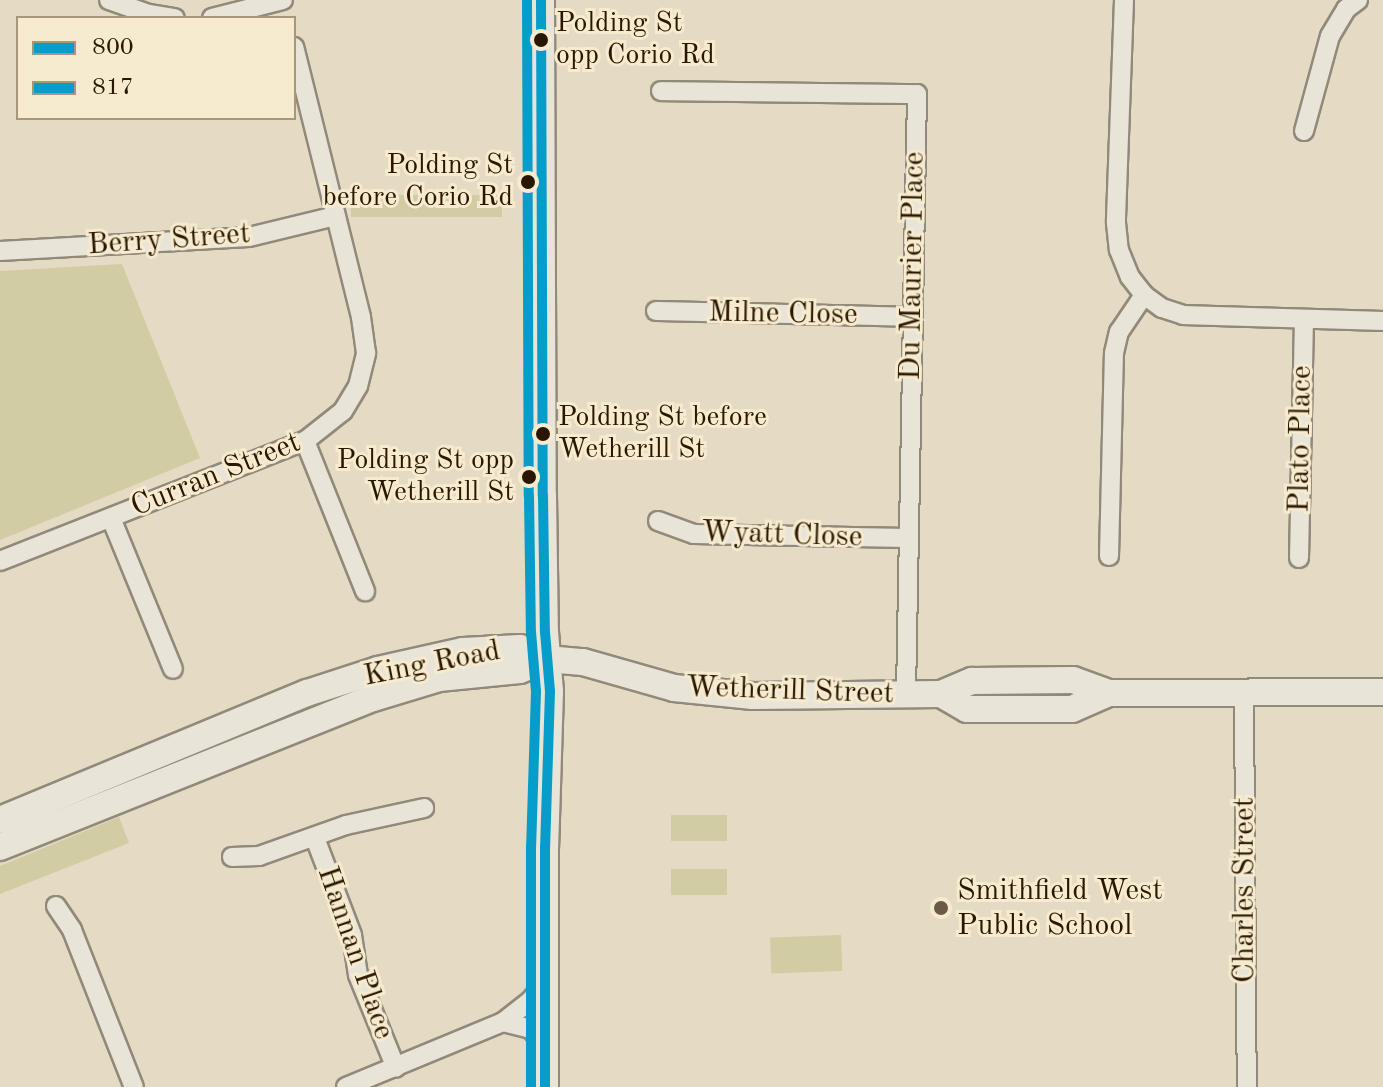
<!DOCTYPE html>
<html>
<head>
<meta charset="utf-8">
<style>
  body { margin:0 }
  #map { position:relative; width:1383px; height:1087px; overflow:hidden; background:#e5dac3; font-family:"Old Standard TT",serif }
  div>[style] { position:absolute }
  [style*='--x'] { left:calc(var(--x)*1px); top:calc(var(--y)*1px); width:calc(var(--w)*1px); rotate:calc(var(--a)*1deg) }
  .green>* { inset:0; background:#d1cca4; transform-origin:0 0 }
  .roads { filter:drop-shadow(2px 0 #91897a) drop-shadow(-2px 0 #91897a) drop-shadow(0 2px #91897a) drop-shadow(0 -2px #91897a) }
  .street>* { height:18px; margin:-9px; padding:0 9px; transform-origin:9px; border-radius:9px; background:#e9e4d8 }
  .secondary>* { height:26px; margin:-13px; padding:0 13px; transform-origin:13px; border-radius:13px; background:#e9e4d8 }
  .bus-1>* { height:10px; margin:-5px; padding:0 5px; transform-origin:5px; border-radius:5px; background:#069dcb }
  .bus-2>* { height:10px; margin:-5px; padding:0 5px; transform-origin:5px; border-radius:5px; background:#069dcb }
  .dots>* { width:22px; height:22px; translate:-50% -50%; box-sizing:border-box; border:4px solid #f7ebcf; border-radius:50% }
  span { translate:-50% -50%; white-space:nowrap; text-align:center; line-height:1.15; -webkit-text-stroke:6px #f7ebcf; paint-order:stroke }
  .bus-label { font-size:28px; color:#2a1702 }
  .left { translate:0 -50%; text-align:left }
  .right { translate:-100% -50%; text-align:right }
  .street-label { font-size:30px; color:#2a1702 }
  .poi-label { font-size:30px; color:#2a1702 }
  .legend { position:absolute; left:16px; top:16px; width:280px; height:104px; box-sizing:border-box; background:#f7ebcf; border:2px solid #a5967d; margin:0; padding:10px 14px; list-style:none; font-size:24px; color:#2a1702 }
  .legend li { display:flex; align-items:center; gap:16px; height:40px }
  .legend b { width:40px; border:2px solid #a5967d }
</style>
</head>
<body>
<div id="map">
  <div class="green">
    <div style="left:502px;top:195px;width:22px;height:151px;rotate:90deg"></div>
    <div style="clip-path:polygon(122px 264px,200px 458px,0 540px,0 271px)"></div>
    <div style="left:727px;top:815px;width:26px;height:56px;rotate:90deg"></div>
    <div style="clip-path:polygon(119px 817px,129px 843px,0 894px,0 866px)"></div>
    <div style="left:727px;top:869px;width:26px;height:56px;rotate:90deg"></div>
    <div style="left:841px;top:935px;width:36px;height:71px;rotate:88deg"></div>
  </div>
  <div class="roads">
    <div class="street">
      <div style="--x:109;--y:0;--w:42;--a:19.3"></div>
      <div style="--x:149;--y:14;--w:26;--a:9"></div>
      <div style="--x:1124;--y:0;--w:223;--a:92.1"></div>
      <div style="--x:1116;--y:223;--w:27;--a:84"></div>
      <div style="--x:1119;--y:250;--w:29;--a:68"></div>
      <div style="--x:1130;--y:277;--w:23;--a:52"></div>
      <div style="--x:1144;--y:295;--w:22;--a:36"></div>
      <div style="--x:1162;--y:308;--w:22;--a:18"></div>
      <div style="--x:1183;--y:315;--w:200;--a:1.7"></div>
      <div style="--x:212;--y:18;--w:73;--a:-14.2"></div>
      <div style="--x:661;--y:91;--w:256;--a:0.7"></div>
      <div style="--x:917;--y:94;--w:600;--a:91.05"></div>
      <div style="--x:1304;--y:131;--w:98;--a:-74.7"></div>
      <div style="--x:1330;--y:36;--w:31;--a:-59"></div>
      <div style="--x:1346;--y:9;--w:15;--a:-37"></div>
      <div style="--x:0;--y:251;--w:249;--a:-3.2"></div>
      <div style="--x:249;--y:237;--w:89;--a:-13.7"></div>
      <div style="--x:656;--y:311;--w:255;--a:1.3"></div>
      <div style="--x:305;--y:441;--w:162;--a:68.2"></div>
      <div style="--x:111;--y:518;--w:163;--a:67.7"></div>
      <div style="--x:658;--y:521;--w:38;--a:20"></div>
      <div style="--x:694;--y:534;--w:213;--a:1.1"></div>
      <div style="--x:1109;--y:556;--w:203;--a:-88.6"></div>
      <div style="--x:1114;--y:353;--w:22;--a:-77"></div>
      <div style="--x:1119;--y:332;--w:45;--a:-56"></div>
      <div style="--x:1299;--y:558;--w:238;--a:-88.8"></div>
      <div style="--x:0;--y:561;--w:328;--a:-21.5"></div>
      <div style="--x:305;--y:441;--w:48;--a:-38.3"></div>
      <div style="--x:343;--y:411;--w:29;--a:-59"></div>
      <div style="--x:358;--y:386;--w:34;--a:-76"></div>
      <div style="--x:366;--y:353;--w:36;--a:-98"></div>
      <div style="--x:361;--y:317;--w:278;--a:-103.9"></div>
      <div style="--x:1244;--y:693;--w:394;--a:89.6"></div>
      <div style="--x:315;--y:838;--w:104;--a:69.1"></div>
      <div style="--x:352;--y:935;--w:40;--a:81.5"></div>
      <div style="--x:358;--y:975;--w:100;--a:67.8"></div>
      <div style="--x:232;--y:857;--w:27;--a:-2"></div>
      <div style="--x:259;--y:856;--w:92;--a:-19.6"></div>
      <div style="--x:346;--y:825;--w:80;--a:-12.3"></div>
      <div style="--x:56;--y:906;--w:29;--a:56"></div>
      <div style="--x:72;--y:930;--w:169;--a:68.5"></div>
      <div style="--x:503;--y:1022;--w:29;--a:14"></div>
      <div style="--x:531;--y:1029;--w:22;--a:51"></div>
      <div style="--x:346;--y:1087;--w:170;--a:-22.5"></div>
      <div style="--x:503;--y:1022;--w:36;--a:-38"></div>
      <div style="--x:531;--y:1000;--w:22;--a:-51"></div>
    </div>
    <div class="secondary">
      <div style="--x:541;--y:0;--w:496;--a:89.8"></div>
      <div style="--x:543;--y:496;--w:136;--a:89.2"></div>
      <div style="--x:545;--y:632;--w:59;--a:85.2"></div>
      <div style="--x:550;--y:691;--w:156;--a:91.8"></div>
      <div style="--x:545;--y:847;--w:240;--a:90"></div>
      <div style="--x:941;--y:694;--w:30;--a:30"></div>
      <div style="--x:967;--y:709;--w:105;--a:0"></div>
      <div style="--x:1072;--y:709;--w:40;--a:-23.4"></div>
      <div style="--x:0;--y:820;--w:332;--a:-22.5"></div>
      <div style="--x:307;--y:693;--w:75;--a:-17.9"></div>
      <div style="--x:378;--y:670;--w:87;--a:-12.6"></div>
      <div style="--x:463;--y:651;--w:57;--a:-3"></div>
      <div style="--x:520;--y:648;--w:29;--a:22"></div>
      <div style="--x:547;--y:659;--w:36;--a:5"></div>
      <div style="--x:583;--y:662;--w:95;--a:15.9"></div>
      <div style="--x:674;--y:688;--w:79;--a:5.8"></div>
      <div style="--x:753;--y:696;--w:188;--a:-0.6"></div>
      <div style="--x:941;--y:694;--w:34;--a:-23"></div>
      <div style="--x:972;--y:681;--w:101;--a:-0.6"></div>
      <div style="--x:1073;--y:680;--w:38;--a:20"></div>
      <div style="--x:1109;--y:693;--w:274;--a:-0.2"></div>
      <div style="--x:0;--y:847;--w:402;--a:-21.8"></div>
      <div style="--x:373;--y:698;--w:69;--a:-16.9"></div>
      <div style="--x:439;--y:678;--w:81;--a:-5.6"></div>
      <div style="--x:520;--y:670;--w:29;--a:-22"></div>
    </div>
  </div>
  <div class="bus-1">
    <div style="--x:541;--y:0;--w:496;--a:89.8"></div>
    <div style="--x:543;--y:496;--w:136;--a:89.2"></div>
    <div style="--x:545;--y:632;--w:59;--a:85.2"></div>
    <div style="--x:550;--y:691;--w:156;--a:91.8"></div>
    <div style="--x:545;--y:847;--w:240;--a:90"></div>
  </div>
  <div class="bus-2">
    <div style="--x:527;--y:0;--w:496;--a:89.8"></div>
    <div style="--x:529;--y:496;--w:136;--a:89.2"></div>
    <div style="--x:531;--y:632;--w:59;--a:85.2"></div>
    <div style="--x:536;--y:691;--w:156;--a:91.8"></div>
    <div style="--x:531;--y:847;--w:240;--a:90"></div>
  </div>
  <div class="dots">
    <div style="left:541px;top:40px;background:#2a1702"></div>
    <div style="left:528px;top:182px;background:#2a1702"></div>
    <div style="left:543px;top:434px;background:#2a1702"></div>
    <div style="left:529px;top:477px;background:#2a1702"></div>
    <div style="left:941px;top:908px;background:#6b5b46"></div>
  </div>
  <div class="bus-label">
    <span class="left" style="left:556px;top:40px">Polding St<br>opp Corio Rd</span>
    <span class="right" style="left:513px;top:182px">Polding St<br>before Corio Rd</span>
    <span class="left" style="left:558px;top:434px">Polding St before<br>Wetherill St</span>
    <span class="right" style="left:514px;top:477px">Polding St opp<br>Wetherill St</span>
  </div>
  <div class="street-label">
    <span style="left:169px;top:240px;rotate:-4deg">Berry Street</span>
    <span style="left:913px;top:266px;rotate:-89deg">Du Maurier Place</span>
    <span style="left:783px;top:314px;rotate:1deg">Milne Close</span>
    <span style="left:1301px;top:439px;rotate:-89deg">Plato Place</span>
    <span style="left:216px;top:475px;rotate:-22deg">Curran Street</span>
    <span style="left:782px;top:535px;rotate:2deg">Wyatt Close</span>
    <span style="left:432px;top:664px;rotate:-11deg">King Road</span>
    <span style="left:790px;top:691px;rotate:2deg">Wetherill Street</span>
    <span style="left:1245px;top:890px;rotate:-90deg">Charles Street</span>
    <span style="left:355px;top:953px;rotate:71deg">Hannan Place</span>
  </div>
  <div class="poi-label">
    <span class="left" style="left:957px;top:908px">Smithfield West<br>Public School</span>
  </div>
  <ul class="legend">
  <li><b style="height:10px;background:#069dcb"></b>800</li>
  <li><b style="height:10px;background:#069dcb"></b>817</li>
  </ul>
</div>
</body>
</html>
